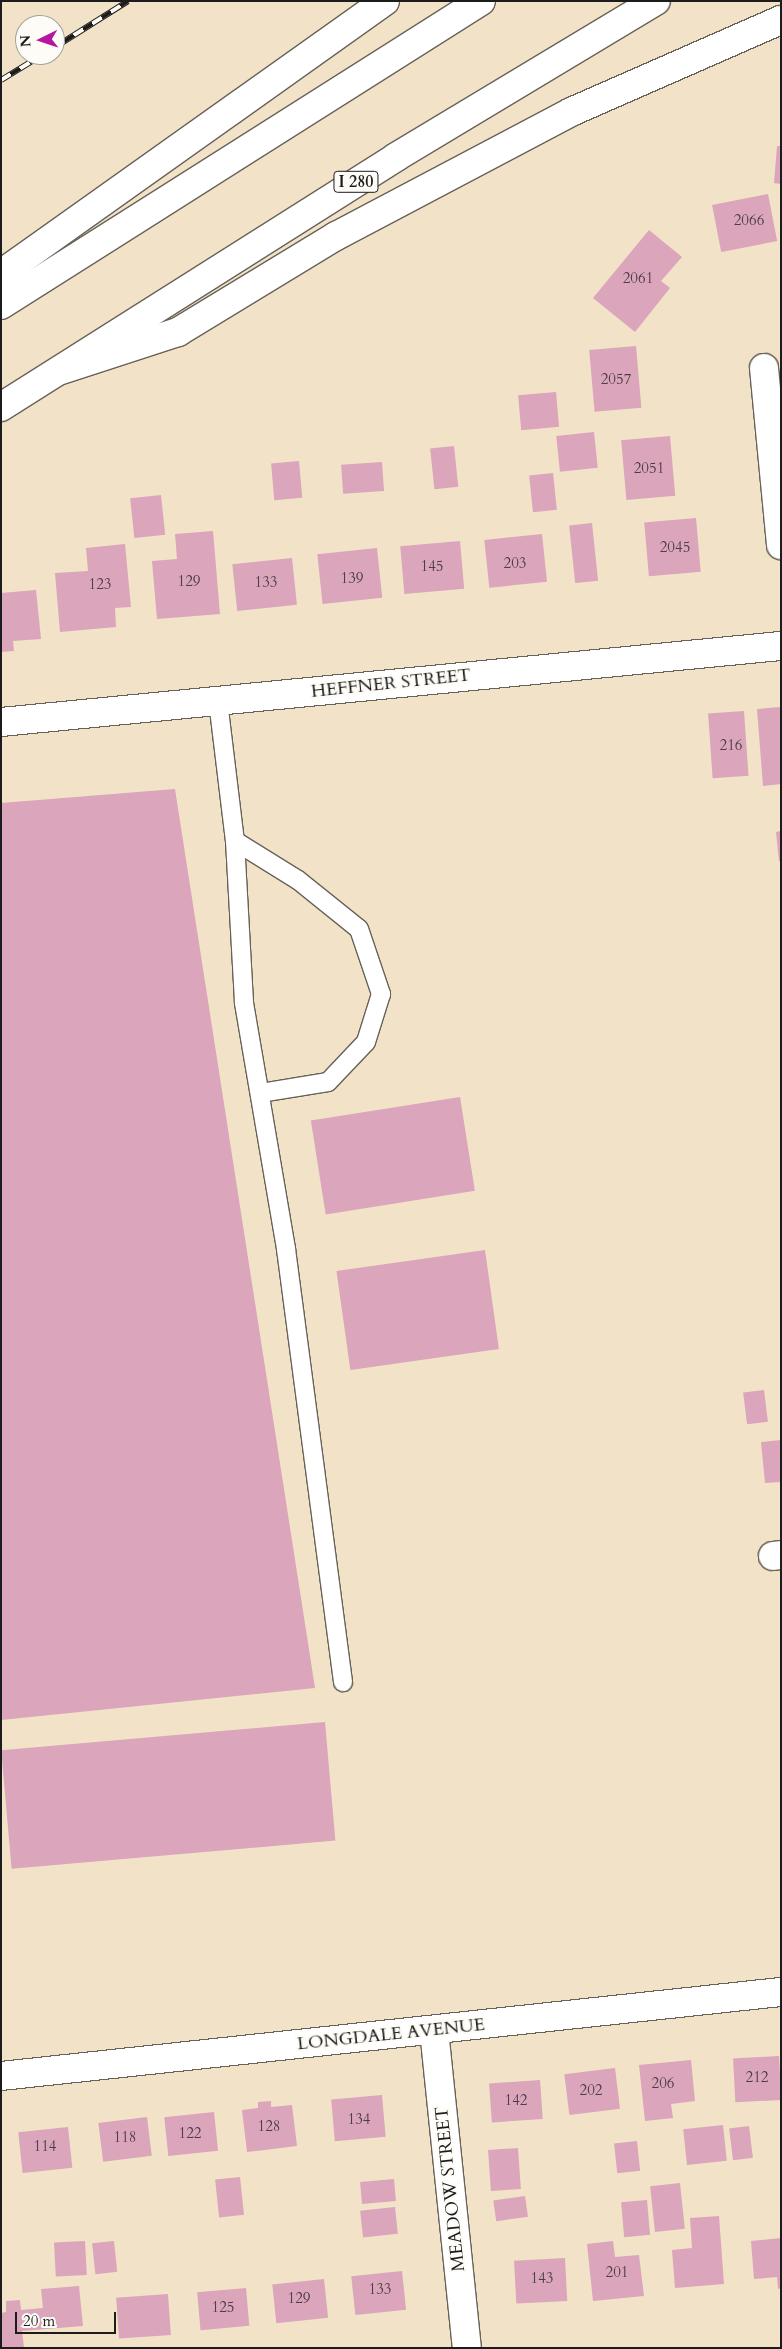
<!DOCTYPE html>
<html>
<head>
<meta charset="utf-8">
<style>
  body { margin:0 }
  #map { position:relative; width:782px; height:2349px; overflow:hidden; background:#f2e2c7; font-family:Cardo,serif }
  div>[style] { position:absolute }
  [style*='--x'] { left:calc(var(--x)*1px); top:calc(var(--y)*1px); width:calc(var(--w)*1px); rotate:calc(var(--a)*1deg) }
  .building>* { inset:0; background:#dba5bb; transform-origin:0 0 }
  .roads { filter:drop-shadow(1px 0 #676158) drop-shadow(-1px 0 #676158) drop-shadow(0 1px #676158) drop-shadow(0 -1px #676158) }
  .lane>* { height:18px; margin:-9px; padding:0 9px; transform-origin:9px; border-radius:9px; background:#fff }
  .street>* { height:28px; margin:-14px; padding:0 14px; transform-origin:14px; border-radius:14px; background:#fff }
  .secondary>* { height:28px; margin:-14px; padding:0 14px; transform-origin:14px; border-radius:14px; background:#fff }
  .highway>* { height:28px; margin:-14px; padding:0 14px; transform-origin:14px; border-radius:14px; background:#fff }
  .rail>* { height:5.5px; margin-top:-2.75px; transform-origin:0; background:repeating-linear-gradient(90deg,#fdfcf7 0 11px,#1c1c1c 0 22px); box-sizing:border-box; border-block:1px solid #1c1c1c }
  span { translate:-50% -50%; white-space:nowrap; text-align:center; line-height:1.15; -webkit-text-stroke:5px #fdfcf7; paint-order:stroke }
  .number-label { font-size:15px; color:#4c3e44 }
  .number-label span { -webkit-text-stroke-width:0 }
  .shield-label span { padding:1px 4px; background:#fdfcf7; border:1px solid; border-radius:4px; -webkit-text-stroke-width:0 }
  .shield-label { font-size:16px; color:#1c1c1c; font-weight:700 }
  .street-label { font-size:18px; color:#1c1c1c }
  .frame { position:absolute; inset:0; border:2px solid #1c1c1c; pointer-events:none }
  .north { position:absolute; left:15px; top:15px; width:50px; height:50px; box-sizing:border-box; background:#fdfcf7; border:1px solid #a3a29f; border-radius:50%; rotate:266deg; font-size:14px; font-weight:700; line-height:20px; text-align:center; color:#1c1c1c }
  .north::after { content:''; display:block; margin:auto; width:18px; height:22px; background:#b5179e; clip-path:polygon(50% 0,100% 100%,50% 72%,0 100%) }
  .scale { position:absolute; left:15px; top:2312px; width:101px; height:22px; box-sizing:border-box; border:2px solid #1c1c1c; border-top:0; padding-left:6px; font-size:15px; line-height:18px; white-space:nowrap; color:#1c1c1c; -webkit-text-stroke:4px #fdfcf7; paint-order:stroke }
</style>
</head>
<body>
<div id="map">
  <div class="building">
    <div style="clip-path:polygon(777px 146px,781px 146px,781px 184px,774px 183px)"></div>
    <div style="left:768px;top:194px;width:48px;height:57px;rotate:79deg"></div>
    <div style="clip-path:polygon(649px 230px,682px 257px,661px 281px,670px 288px,635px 332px,593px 298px)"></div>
    <div style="left:636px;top:346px;width:62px;height:47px;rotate:85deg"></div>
    <div style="left:556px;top:392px;width:35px;height:38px;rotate:85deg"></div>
    <div style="left:594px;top:432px;width:36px;height:38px;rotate:84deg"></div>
    <div style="left:670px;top:436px;width:60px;height:49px;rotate:85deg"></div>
    <div style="left:454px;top:446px;width:41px;height:24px;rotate:84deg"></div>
    <div style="left:299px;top:461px;width:37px;height:28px;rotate:85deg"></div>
    <div style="left:382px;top:462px;width:29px;height:41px;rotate:86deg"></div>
    <div style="left:553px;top:473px;width:37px;height:24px;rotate:84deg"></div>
    <div style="left:161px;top:495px;width:40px;height:31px;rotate:84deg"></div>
    <div style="left:696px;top:518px;width:54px;height:52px;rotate:85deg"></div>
    <div style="left:592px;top:523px;width:58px;height:23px;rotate:84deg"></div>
    <div style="clip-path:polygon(213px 531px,220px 614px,157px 619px,152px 561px,177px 559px,175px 534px)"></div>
    <div style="left:542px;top:534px;width:48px;height:58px;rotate:84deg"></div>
    <div style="left:460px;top:541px;width:48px;height:60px;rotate:85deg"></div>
    <div style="clip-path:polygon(125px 544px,131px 607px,115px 608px,116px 627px,60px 632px,55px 573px,88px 571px,86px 548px)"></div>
    <div style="left:377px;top:548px;width:50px;height:60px;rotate:84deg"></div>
    <div style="left:292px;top:558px;width:47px;height:60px;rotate:84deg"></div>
    <div style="clip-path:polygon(36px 590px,41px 639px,13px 641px,14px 651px,1px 652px,1px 593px)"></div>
    <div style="clip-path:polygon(781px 707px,781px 784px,763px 786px,757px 709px)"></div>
    <div style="left:744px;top:711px;width:65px;height:36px;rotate:86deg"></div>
    <div style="clip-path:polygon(175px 789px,315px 1688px,1px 1720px,1px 803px)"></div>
    <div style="clip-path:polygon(781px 831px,781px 861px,779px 861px,776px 832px)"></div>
    <div style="left:460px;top:1097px;width:95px;height:151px;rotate:81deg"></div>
    <div style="left:485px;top:1250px;width:100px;height:150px;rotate:82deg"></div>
    <div style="left:764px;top:1390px;width:32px;height:21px;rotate:83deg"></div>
    <div style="clip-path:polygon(781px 1440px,781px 1482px,765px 1483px,761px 1442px)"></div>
    <div style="left:325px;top:1722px;width:119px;height:325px;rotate:85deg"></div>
    <div style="left:779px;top:2056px;width:44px;height:46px;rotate:87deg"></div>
    <div style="clip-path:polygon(691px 2060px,695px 2101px,671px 2104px,673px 2118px,645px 2121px,639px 2065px)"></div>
    <div style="left:615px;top:2068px;width:41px;height:51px;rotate:83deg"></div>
    <div style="left:540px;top:2080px;width:39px;height:51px;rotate:86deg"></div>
    <div style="left:382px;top:2095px;width:42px;height:51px;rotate:85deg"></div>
    <div style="clip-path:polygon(271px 2101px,271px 2107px,292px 2105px,297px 2146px,247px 2152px,242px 2110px,258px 2108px,258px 2102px)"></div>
    <div style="left:214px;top:2112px;width:39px;height:50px;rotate:84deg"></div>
    <div style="left:147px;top:2117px;width:39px;height:49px;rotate:83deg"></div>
    <div style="left:723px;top:2125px;width:36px;height:40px;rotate:84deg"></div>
    <div style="left:749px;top:2126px;width:32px;height:20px;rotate:83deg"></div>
    <div style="left:68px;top:2127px;width:41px;height:50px;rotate:84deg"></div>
    <div style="left:637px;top:2141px;width:30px;height:23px;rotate:84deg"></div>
    <div style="left:518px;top:2148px;width:41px;height:30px;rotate:86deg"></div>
    <div style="left:240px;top:2177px;width:38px;height:25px;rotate:84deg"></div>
    <div style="left:394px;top:2179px;width:22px;height:34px;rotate:85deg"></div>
    <div style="left:680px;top:2183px;width:46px;height:30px;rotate:84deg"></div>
    <div style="left:525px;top:2196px;width:21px;height:32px;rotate:82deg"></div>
    <div style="left:647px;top:2200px;width:35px;height:26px;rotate:85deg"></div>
    <div style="left:395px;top:2207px;width:27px;height:35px;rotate:84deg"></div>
    <div style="clip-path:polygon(719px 2216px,724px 2284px,675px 2288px,672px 2250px,692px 2248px,690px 2218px)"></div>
    <div style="clip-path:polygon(781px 2238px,781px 2288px,778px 2289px,777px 2277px,754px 2279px,751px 2241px)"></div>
    <div style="left:85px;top:2241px;width:34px;height:31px;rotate:87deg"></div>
    <div style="left:114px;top:2241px;width:31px;height:22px;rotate:84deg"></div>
    <div style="clip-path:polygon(613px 2241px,615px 2257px,639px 2255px,644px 2296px,593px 2301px,587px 2244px)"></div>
    <div style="left:565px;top:2258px;width:43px;height:51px;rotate:87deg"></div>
    <div style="left:402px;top:2271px;width:39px;height:51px;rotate:84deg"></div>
    <div style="left:324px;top:2279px;width:39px;height:52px;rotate:84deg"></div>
    <div style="clip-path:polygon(79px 2286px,83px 2326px,22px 2331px,24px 2348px,1px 2348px,1px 2313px,6px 2312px,6px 2301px,20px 2300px,21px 2310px,43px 2308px,41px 2289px)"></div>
    <div style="left:246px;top:2288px;width:38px;height:49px;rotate:85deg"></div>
    <div style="left:168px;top:2294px;width:41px;height:52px;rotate:86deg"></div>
  </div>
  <div class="roads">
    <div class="lane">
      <div style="--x:218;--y:701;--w:141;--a:83.1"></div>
      <div style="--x:235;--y:841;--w:162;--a:86.8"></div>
      <div style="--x:244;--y:1003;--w:250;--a:80.3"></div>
      <div style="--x:286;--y:1249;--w:437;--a:82.5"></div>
      <div style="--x:235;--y:841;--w:74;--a:31.8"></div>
      <div style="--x:298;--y:880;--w:78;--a:38.8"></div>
      <div style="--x:359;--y:929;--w:69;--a:71.3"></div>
      <div style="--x:381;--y:994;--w:50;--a:107.4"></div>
      <div style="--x:366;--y:1042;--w:55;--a:133.5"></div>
      <div style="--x:328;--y:1082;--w:69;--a:170.8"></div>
    </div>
    <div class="street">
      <div style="--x:764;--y:368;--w:178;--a:84.5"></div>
      <div style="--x:773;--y:1556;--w:8;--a:-7"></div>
      <div style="--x:434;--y:2030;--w:320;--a:84.1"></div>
      <div style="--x:1;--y:2076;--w:785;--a:-6.15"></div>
    </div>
    <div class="secondary">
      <div style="--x:1;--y:722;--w:784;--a:-5.57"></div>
    </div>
    <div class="highway">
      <div style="--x:1;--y:274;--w:471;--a:-35.4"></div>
      <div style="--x:1;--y:305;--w:568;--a:-32.35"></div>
      <div style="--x:61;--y:370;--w:123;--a:-18"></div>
      <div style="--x:178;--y:332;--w:185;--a:-31.3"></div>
      <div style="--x:336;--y:236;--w:266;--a:-27.8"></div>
      <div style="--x:571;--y:112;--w:229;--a:-23.7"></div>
      <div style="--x:1;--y:407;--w:467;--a:-32.3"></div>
      <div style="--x:396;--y:157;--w:303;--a:-31"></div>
    </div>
  </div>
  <div class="rail">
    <div style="--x:55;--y:47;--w:86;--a:-32.2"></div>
    <div style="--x:1;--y:80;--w:48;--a:-31.4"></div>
  </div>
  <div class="number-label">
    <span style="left:749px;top:221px">2066</span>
    <span style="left:638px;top:279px">2061</span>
    <span style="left:616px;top:380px">2057</span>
    <span style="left:649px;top:469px">2051</span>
    <span style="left:675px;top:548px">2045</span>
    <span style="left:515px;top:564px">203</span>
    <span style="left:432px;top:567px">145</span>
    <span style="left:352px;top:579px">139</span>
    <span style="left:189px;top:582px">129</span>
    <span style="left:266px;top:583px">133</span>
    <span style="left:100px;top:585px">123</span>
    <span style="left:731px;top:746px">216</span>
    <span style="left:757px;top:2078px">212</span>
    <span style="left:663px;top:2084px">206</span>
    <span style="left:591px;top:2091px">202</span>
    <span style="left:516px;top:2101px">142</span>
    <span style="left:359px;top:2120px">134</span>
    <span style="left:269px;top:2127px">128</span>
    <span style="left:190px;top:2134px">122</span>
    <span style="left:125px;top:2138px">118</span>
    <span style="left:45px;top:2147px">114</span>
    <span style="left:617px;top:2273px">201</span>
    <span style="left:542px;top:2279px">143</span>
    <span style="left:380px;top:2290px">133</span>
    <span style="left:299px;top:2299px">129</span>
    <span style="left:223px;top:2308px">125</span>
  </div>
  <div class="shield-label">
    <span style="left:356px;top:182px">I 280</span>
  </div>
  <div class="street-label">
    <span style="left:391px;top:684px;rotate:-6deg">HEFFNER STREET</span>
    <span style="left:391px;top:2035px;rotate:-6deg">LONGDALE AVENUE</span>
    <span style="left:451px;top:2189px;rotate:-96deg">MEADOW STREET</span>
  </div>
  <div class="frame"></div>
  <div class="north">N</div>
  <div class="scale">20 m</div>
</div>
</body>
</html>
